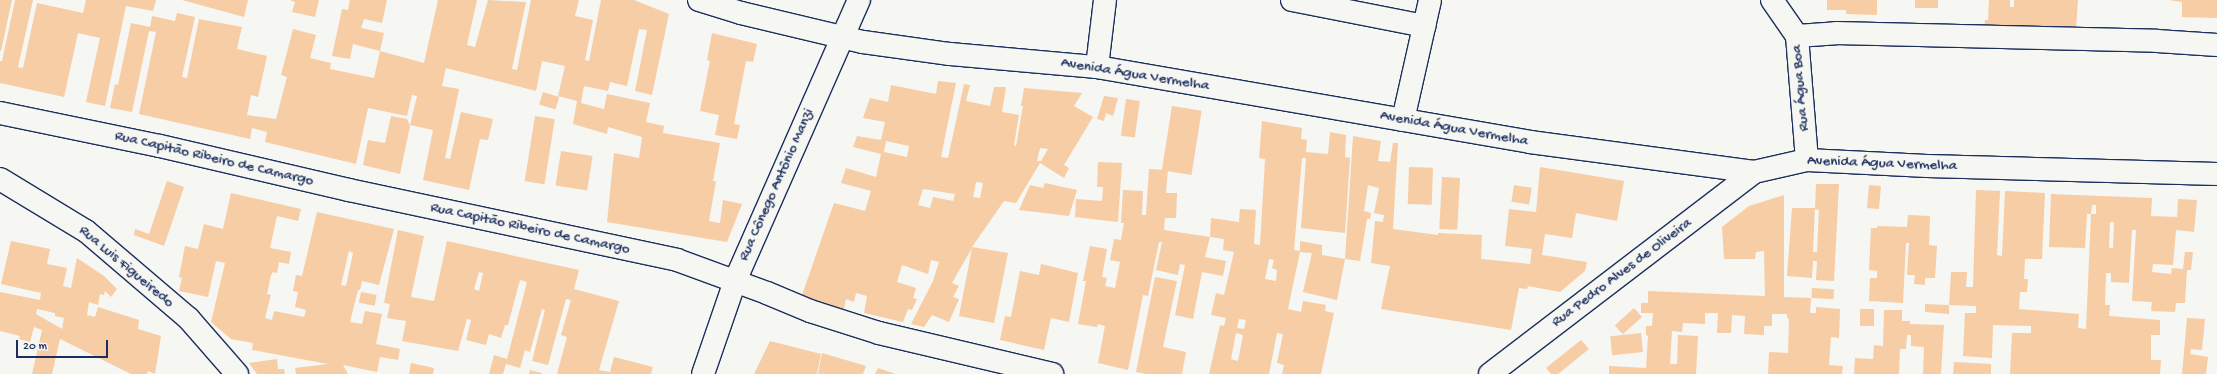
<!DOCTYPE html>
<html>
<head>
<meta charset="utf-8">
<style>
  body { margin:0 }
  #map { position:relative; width:2217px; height:374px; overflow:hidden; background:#f6f6f2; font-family:"Gochi Hand",sans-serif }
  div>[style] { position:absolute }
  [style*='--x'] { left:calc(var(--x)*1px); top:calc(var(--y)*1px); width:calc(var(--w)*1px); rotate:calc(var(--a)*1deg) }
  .building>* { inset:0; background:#f7cda6; transform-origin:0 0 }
  .roads { filter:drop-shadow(1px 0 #1b2f5e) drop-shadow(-1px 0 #1b2f5e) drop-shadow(0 1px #1b2f5e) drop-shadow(0 -1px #1b2f5e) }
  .minor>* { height:22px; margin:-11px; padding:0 11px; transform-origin:11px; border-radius:11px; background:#f6f6f2 }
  span { translate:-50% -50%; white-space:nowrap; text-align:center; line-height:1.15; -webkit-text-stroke:3px #f6f6f2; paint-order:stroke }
  .street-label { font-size:15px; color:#1b2f5e }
  .scale { position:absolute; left:16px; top:340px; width:92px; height:18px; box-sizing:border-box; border:2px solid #1b2f5e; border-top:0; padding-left:5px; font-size:12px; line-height:14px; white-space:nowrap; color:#1b2f5e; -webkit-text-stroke:3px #f6f6f2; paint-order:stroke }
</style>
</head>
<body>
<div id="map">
  <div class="building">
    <div style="clip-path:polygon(0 0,12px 0,1px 51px,0 51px)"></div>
    <div style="clip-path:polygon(15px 0,33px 0,18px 67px,23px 68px,37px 3px,83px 13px,86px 0,156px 0,153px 11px,126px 6px,105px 106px,86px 102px,100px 38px,78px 33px,64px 97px,0 83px,0 61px,2px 61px)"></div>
    <div style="clip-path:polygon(182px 0,248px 0,244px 17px)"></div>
    <div style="clip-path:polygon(319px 0,315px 17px,292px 12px,295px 2px,290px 0)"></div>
    <div style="clip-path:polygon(350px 0,387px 0,382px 23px,364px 19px,361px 28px,384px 33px,380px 51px,424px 63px,438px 0,477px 0,467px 45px,475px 47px,488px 0,526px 2px,512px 69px,517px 70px,531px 0,579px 0,575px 16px,593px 20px,585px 60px,589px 61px,601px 0,634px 0,669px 14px,652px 95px,635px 91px,647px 30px,639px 29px,627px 86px,610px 82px,608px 91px,584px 86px,581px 103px,604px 109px,607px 94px,650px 103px,646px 122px,664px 126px,663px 133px,720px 143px,713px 181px,716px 181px,709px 221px,720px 223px,723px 200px,742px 204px,727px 242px,607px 222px,614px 153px,639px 158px,642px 137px,608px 127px,607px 134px,573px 124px,577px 101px,558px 96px,565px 66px,542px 61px,536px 91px,446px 68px,442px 86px,459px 89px,445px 158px,450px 159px,461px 112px,493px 119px,488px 140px,480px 139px,469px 190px,423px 180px,433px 130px,410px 125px,417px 96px,412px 95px,407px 116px,368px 108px,356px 164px,265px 142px,267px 132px,252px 128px,250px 139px,139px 114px,156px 32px,149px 31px,132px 112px,110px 108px,115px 84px,118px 85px,131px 23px,150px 27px,152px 16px,175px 21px,177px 13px,195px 17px,182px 77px,187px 78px,199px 19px,242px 27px,237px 49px,267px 56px,258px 97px,251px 95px,247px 115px,276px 119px,287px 77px,281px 75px,293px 29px,316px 35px,310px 58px,331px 63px,330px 69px,374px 78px,380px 51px,353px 44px,350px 59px,332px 56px,342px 9px,348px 10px)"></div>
    <div style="clip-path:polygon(1827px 0,1877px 0,1877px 15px,1846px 14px,1846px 10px,1827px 10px)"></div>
    <div style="left:1915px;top:0;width:23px;height:8px"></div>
    <div style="clip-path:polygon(1989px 0,2010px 0,2010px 7px,2014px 7px,2014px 0,2078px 0,2076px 29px,1984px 28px,1985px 20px,1988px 20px)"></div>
    <div style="clip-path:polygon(2169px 0,2217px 0,2217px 18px,2182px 17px,2182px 2px)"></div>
    <div style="clip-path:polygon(712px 33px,757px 44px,753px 62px,746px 61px,734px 124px,740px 125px,737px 139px,715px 135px,719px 115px,700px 111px,710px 61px,707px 60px)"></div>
    <div style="clip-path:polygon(evenodd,938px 81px,956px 83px,941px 157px,948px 158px,964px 84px,970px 85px,966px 101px,990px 106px,994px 87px,1006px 87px,1002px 112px,1019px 115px,1014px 145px,1016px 146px,1023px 106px,1021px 106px,1024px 88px,1082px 93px,1074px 106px,1093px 117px,1064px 165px,1069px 168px,1064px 178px,1040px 163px,1016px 203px,1004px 201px,972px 247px,1008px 253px,994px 323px,959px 316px,972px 248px,952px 283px,959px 286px,953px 297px,959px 299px,949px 322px,932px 315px,924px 327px,911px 324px,933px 281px,939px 262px,931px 260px,928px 274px,902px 265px,897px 282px,916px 288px,913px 298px,917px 299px,912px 310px,908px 309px,903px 322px,864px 313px,867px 296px,856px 293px,854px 302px,846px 299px,844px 309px,801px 298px,834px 203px,865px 211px,871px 191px,841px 183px,846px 168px,876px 177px,881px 154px,853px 147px,857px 136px,881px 140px,885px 122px,863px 118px,870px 98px,888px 102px,891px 85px,936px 94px,938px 81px,886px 141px,909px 146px,907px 157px,884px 152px,886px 141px,938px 81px,1040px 148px,1048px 149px,1041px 161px,1037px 161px,1040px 148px,938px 81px,976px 182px,983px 183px,980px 198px,973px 197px,976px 182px,938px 81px,923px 189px,955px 194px,953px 201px,933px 197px,930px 208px,918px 205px,923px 189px)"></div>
    <div style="left:543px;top:92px;width:17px;height:13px;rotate:17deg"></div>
    <div style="clip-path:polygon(1104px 96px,1118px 98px,1113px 116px,1106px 113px,1104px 121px,1097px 119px)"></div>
    <div style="left:1126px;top:99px;width:14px;height:37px;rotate:8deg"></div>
    <div style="left:1172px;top:106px;width:30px;height:65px;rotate:9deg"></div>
    <div style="clip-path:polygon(391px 116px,407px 119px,410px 126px,400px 174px,363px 165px,368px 140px,385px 143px)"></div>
    <div style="left:535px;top:116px;width:20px;height:66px;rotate:9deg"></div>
    <div style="clip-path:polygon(evenodd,1262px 121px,1302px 128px,1301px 139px,1307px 140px,1306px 152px,1328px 154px,1330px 132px,1346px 135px,1345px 157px,1350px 158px,1345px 233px,1301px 228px,1306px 158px,1302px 158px,1294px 250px,1300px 251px,1300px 241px,1322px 245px,1322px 255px,1345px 259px,1337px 300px,1303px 292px,1312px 253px,1300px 252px,1288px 309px,1301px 312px,1303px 301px,1326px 305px,1325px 311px,1334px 313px,1321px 374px,1282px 374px,1284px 365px,1277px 363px,1283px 334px,1277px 333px,1269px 374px,1209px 374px,1220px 325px,1224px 326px,1226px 318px,1211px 315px,1216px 293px,1224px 295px,1234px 252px,1223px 250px,1224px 239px,1210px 237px,1211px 218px,1239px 222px,1240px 209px,1256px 210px,1254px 244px,1260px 245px,1265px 159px,1259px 158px,1262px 121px,1269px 259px,1274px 260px,1272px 268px,1277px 270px,1276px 281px,1265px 279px,1269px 259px,1262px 121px,1239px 319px,1246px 320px,1244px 329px,1237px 328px,1239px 319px,1262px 121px,1236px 333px,1243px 335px,1238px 361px,1231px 359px,1236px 333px)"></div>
    <div style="clip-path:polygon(1353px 136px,1381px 141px,1378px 161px,1390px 162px,1393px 143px,1398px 143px,1393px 229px,1438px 235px,1438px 233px,1482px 235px,1481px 259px,1530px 264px,1532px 249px,1505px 246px,1509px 209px,1536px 212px,1540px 167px,1624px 181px,1617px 221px,1576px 213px,1572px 238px,1545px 234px,1542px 255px,1587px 262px,1585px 271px,1560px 292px,1528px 286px,1527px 289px,1519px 288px,1511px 330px,1381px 309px,1390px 266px,1371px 263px,1375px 221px,1383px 222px,1384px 215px,1374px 213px,1379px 188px,1368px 185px,1364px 211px,1371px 213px,1370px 219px,1367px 219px,1360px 261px,1345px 259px)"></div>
    <div style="left:561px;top:151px;width:32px;height:35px;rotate:9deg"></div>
    <div style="clip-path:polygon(1098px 162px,1122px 163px,1118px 222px,1075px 217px,1076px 199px,1102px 201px,1103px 187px,1097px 187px)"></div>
    <div style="left:1409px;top:167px;width:24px;height:37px;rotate:2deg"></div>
    <div style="clip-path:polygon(1149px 169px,1168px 170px,1166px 193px,1177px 193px,1176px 218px,1165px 218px,1164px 230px,1210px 237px,1205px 257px,1226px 261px,1223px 276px,1202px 272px,1193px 319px,1175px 315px,1185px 265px,1180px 264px,1178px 275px,1156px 270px,1162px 242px,1159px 242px,1148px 296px,1143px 295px,1128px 370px,1098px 363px,1105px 326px,1098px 324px,1097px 327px,1078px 324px,1086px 281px,1083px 281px,1090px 246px,1107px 249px,1102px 277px,1107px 278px,1105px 286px,1115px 288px,1120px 262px,1110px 260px,1114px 239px,1121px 240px,1124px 223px,1121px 223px,1123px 190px,1143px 191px,1142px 215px,1146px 215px)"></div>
    <div style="left:1442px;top:177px;width:18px;height:52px;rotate:3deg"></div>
    <div style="clip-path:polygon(167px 181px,184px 187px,164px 246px,134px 235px,135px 229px,149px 234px)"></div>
    <div style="clip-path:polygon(1045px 183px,1077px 190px,1069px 216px,1019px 210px,1030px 185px,1043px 188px)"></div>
    <div style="clip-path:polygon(1816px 184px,1839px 184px,1834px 281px,1816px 280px,1817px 261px,1813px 261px,1812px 278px,1787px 276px,1792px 208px,1815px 208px,1813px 252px,1817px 252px,1819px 210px,1815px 209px)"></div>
    <div style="left:1514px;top:185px;width:18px;height:17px;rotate:9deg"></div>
    <div style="left:1869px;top:185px;width:12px;height:23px;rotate:5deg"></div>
    <div style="clip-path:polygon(evenodd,1976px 190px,2000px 191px,1997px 255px,2002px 256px,2005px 191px,2045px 193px,2042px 259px,2025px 259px,2024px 279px,2028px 279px,2027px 292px,2020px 292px,2019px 309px,2079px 314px,2078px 328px,2086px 329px,2091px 214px,2087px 214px,2085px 248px,2049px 247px,2051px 194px,2152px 198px,2151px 216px,2177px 217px,2178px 199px,2197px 200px,2194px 232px,2176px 230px,2173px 265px,2153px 264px,2152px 272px,2171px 274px,2172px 268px,2183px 269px,2185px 252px,2193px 252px,2191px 270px,2187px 270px,2185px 303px,2176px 303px,2175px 312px,2151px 311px,2152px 302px,2132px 301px,2136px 230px,2132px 230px,2129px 283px,2111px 282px,2111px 273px,2106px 273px,2105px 305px,2110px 305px,2109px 316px,2160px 320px,2160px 335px,2151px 335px,2151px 360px,2161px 360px,2160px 374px,2010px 374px,2012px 333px,2031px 333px,2031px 326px,1993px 325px,1992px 358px,1963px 356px,1965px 313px,1976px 313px,1976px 306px,1949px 305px,1951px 272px,1967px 272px,1966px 287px,1973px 287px,1976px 190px,2092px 205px,2096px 205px,2096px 214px,2091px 214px,2092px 205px,1976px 190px,2110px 222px,2114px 222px,2113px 248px,2109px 248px,2110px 222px)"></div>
    <div style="clip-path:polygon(evenodd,231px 193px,301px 209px,298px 221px,277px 216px,270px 248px,291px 252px,289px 264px,279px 262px,277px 273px,273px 272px,271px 275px,267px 294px,271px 295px,265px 318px,272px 320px,274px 311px,304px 317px,306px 310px,295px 307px,298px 292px,293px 291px,296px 275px,302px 276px,317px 212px,394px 229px,379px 285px,362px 281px,360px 290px,358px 290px,350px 322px,362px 324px,365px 311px,382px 314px,376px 344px,400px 349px,398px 360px,380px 357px,377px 372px,343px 365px,348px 374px,296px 374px,295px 368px,328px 364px,252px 350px,253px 343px,231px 339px,211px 322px,225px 263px,216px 261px,208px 297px,179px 291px,182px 278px,179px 277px,185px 246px,198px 249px,204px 224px,223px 229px,231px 193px,349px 251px,353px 253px,346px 286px,341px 285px,349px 251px)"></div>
    <div style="clip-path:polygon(1784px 195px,1784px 297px,1811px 298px,1810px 313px,1816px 313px,1816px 307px,1840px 309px,1839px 338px,1831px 337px,1829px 365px,1843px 366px,1842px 374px,1768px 374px,1769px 352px,1788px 353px,1789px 319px,1787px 318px,1787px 314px,1772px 314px,1772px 326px,1764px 326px,1764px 335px,1744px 334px,1745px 316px,1732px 315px,1731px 333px,1717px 333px,1718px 313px,1705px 313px,1705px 324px,1683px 323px,1682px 332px,1672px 331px,1670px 364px,1677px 364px,1678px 335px,1698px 336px,1696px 374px,1609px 374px,1609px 366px,1646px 368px,1648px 336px,1646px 335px,1646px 326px,1652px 326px,1653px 313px,1641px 313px,1641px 303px,1648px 303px,1648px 291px,1765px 296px,1764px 251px,1756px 252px,1755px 259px,1724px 259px,1722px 227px,1749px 206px)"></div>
    <div style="clip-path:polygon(1908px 215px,1930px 216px,1929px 245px,1937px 246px,1935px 278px,1925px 278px,1925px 285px,1914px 284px,1915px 275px,1907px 275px,1909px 243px,1906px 243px,1903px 303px,1869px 301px,1870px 278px,1877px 278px,1877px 271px,1869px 270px,1871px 228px,1877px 228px,1877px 226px,1907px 227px)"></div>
    <div style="clip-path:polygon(evenodd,398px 230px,424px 236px,411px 297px,434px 301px,447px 241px,579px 270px,574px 289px,619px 301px,599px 370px,610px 372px,614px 357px,653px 367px,651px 374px,557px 374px,567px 337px,561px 335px,571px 300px,566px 299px,548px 365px,532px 361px,545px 310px,542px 309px,530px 352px,525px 350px,520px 368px,506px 364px,503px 374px,489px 374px,494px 355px,507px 359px,527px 282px,520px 280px,508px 325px,505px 325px,501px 338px,489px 334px,486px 345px,466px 340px,471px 320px,467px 319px,458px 351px,402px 341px,406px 321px,387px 318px,390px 304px,384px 303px,398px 230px,479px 272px,483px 273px,479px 291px,474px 289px,479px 272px)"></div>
    <div style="clip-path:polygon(evenodd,11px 241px,50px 249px,47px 264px,67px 268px,63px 286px,71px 288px,77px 258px,104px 276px,117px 289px,111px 297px,105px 291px,104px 295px,100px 294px,98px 305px,89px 302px,87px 315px,95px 317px,98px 307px,139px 320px,138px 329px,161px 336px,155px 374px,148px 371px,147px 374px,131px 374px,60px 339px,52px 374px,32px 374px,42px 330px,34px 327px,30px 342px,19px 339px,20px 336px,0 331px,0 292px,40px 300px,41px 293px,1px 284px,11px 241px,37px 309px,55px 313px,55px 316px,64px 318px,62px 329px,36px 314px,37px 309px)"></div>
    <div style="clip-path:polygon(1041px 264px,1078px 273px,1069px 322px,1051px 318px,1044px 350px,1000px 340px,1005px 316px,1011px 317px,1020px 271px,1039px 275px)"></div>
    <div style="clip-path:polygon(1155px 277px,1177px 281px,1163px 347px,1186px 352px,1182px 374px,1146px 374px,1136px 372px)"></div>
    <div style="left:1812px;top:288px;width:22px;height:10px;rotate:3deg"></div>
    <div style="left:361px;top:292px;width:16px;height:11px;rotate:11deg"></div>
    <div style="clip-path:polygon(1925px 304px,1949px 305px,1949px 314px,1925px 312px)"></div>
    <div style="left:1634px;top:308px;width:12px;height:26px;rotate:48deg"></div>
    <div style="left:1860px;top:309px;width:14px;height:17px"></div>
    <div style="clip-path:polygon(1884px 310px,1902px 310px,1902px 321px,1910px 321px,1910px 324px,1944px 325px,1941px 374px,1923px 374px,1924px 347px,1911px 346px,1911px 335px,1907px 335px,1906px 349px,1900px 349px,1899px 374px,1854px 374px,1855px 358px,1873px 359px,1874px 345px,1883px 346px)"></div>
    <div style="clip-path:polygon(2187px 318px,2205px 319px,2202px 350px,2191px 349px,2190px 354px,2208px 357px,2206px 374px,2182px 374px)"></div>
    <div style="left:1641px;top:333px;width:19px;height:31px;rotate:84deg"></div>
    <div style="clip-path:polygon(1581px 340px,1589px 349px,1558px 374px,1551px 374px,1546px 368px)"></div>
    <div style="clip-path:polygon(770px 341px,821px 354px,817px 374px,754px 374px)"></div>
    <div style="clip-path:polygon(822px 353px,866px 366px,863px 374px,818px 374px)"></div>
    <div style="clip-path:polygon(277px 359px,278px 369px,284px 369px,285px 374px,257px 374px,249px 363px)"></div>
    <div style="clip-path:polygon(1954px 362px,1991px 364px,1991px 374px,1953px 374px)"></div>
    <div style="clip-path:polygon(411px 363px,434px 368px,433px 374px,409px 374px)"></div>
    <div style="clip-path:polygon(878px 368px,896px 374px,875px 374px)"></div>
    <div style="clip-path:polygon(530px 370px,542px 373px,542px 374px,529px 374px)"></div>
  </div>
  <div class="roads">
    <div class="minor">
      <div style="--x:699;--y:0;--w:44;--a:17.2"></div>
      <div style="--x:741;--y:13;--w:125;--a:13.4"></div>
      <div style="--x:863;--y:42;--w:88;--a:7.9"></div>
      <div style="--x:950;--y:54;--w:148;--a:5.1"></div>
      <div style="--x:1097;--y:67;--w:439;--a:9.8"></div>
      <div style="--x:1530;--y:142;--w:226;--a:7.6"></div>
      <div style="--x:1754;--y:172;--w:54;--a:-12.8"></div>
      <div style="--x:1807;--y:160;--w:120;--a:2.9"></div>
      <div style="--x:1927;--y:166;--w:290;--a:1.6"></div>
      <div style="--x:1292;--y:0;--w:135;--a:11.1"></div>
      <div style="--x:1772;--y:0;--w:44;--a:55.2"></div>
      <div style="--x:1797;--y:36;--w:124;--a:85.4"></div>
      <div style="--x:1797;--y:36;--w:39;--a:-4"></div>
      <div style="--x:1836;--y:33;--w:321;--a:1.4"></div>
      <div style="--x:2157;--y:41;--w:60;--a:3.8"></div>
      <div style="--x:1097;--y:67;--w:67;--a:-83.2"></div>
      <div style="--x:0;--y:113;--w:163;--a:11.7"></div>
      <div style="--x:160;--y:146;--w:194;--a:13.1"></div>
      <div style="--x:349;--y:190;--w:335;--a:12"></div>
      <div style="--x:677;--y:260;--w:96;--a:20.1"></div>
      <div style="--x:767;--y:293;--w:47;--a:22.7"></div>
      <div style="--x:810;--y:311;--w:72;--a:17.7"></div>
      <div style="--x:879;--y:333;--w:178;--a:13.3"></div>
      <div style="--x:1403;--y:120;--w:123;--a:-77.3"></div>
      <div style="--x:0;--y:179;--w:100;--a:31.2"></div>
      <div style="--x:86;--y:231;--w:135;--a:40.5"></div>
      <div style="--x:189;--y:319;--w:73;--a:48.9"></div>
      <div style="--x:703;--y:374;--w:98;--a:-71"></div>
      <div style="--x:735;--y:281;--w:307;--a:-66.2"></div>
      <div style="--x:1490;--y:374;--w:332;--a:-37.4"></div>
    </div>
  </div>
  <div class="street-label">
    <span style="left:1135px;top:75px;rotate:9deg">Avenida Água Vermelha</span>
    <span style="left:1801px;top:88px;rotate:-95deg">Rua Água Boa</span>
    <span style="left:1454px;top:129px;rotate:10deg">Avenida Água Vermelha</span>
    <span style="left:214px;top:159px;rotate:13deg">Rua Capitão Ribeiro de Camargo</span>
    <span style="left:1882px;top:164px;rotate:2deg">Avenida Água Vermelha</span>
    <span style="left:777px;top:185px;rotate:-66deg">Rua Cônego Antônio Manzi</span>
    <span style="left:530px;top:229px;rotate:12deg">Rua Capitão Ribeiro de Camargo</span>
    <span style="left:126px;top:267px;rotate:40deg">Rua Luis Figueiredo</span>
    <span style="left:1622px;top:273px;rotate:-37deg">Rua Pedro Alves de Oliveira</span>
  </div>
  <div class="scale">20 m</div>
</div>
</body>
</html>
